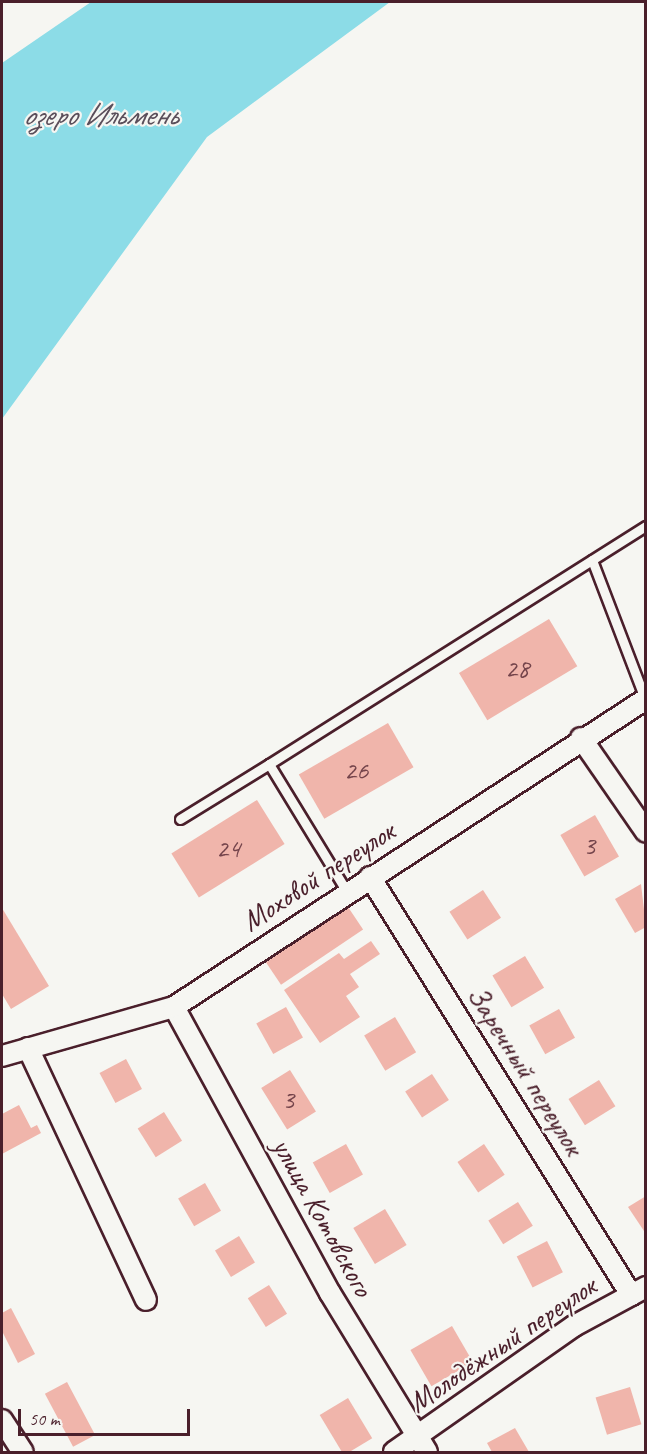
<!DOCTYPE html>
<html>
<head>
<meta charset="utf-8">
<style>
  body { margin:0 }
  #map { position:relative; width:647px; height:1454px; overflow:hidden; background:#f6f6f2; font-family:Caveat,sans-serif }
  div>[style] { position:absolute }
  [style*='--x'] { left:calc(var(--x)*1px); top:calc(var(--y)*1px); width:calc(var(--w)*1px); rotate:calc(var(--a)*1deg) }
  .water>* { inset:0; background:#8cdce7 }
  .building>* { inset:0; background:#f0b5ab; transform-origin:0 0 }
  .roads { filter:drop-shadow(2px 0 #4a1f2b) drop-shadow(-2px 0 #4a1f2b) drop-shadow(0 2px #4a1f2b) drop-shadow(0 -2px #4a1f2b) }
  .lane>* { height:9px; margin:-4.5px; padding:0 4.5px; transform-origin:4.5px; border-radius:4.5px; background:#f6f6f2 }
  .street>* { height:20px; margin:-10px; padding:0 10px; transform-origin:10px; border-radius:10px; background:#f6f6f2 }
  span { translate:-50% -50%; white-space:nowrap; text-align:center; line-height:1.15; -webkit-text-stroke:4.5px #f6f6f2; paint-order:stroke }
  .number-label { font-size:27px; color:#74444b }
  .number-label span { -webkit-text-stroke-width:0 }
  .street-label { font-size:30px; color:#4a1f2b }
  .water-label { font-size:32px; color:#5a4e5a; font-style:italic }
  .frame { position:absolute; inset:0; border:3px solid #4a1f2b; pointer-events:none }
  .scale { position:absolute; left:18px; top:1409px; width:172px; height:27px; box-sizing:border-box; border:3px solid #4a1f2b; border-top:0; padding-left:8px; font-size:18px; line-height:21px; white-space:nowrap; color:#4a1f2b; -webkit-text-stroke:4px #f6f6f2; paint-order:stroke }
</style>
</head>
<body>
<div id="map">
  <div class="water">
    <div style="clip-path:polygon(91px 2px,390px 2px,207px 137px,2px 419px,2px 63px)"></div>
  </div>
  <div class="building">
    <div style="left:549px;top:619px;width:55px;height:105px;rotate:59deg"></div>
    <div style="left:388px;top:723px;width:51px;height:103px;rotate:60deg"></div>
    <div style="left:257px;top:800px;width:52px;height:101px;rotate:58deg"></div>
    <div style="left:595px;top:815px;width:48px;height:40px;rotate:60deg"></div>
    <div style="clip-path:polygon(641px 884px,646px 927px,635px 933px,615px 899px)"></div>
    <div style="left:483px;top:890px;width:33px;height:40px;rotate:57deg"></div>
    <div style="left:348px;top:907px;width:27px;height:99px;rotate:56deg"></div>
    <div style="clip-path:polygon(2px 908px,49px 986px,11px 1009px,2px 994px)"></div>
    <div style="clip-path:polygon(371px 941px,380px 954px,350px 974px,359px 987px,346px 996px,360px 1017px,320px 1043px,284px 990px,339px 953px,344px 959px)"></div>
    <div style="left:525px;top:956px;width:37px;height:38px;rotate:59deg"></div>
    <div style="left:286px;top:1007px;width:35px;height:34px;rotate:61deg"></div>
    <div style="left:559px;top:1009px;width:33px;height:34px;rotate:61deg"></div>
    <div style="left:395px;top:1017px;width:41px;height:36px;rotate:59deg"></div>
    <div style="left:126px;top:1059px;width:34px;height:30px;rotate:62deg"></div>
    <div style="left:290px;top:1070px;width:49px;height:34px;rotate:58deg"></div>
    <div style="left:432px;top:1074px;width:31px;height:32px;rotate:57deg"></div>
    <div style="left:599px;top:1080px;width:31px;height:36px;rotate:58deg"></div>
    <div style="clip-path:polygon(19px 1105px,31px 1128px,37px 1125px,41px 1133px,2px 1154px,2px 1114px)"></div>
    <div style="left:164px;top:1112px;width:34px;height:31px;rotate:58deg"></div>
    <div style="left:346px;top:1144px;width:35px;height:38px;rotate:61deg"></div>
    <div style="left:484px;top:1144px;width:37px;height:32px;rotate:56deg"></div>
    <div style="left:205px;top:1183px;width:32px;height:31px;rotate:60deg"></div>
    <div style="clip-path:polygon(646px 1196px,646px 1234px,628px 1207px)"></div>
    <div style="left:518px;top:1202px;width:28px;height:35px;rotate:58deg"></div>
    <div style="left:385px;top:1209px;width:42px;height:37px;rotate:59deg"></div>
    <div style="left:239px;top:1236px;width:31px;height:28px;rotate:59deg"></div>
    <div style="left:547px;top:1241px;width:35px;height:34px;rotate:63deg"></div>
    <div style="left:269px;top:1285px;width:34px;height:25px;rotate:58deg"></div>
    <div style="clip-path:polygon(11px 1308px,35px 1354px,18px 1363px,2px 1331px,2px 1313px)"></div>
    <div style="left:452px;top:1326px;width:42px;height:48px;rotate:60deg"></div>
    <div style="left:67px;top:1382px;width:60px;height:25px;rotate:62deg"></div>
    <div style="left:630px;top:1387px;width:39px;height:36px;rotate:73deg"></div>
    <div style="left:348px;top:1398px;width:47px;height:33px;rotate:59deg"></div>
    <div style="clip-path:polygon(515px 1428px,529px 1452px,492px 1452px,487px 1443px)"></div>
  </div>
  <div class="roads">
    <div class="lane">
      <div style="--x:592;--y:560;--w:149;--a:69.1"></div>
      <div style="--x:269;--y:764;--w:446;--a:-32.3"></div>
      <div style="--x:180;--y:819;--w:105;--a:-31.7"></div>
      <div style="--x:269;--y:764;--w:150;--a:58.6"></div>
    </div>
    <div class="street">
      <div style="--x:581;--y:738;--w:114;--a:55.3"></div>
      <div style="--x:370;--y:877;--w:493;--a:58"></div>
      <div style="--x:174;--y:1007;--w:326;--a:61.4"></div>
      <div style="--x:330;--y:1293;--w:186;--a:58.6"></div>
      <div style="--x:28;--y:1048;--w:278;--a:64.9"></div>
      <div style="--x:2;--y:1056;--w:179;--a:-15.9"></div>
      <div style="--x:174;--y:1007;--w:564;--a:-33.13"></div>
      <div style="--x:2;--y:1420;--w:38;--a:57"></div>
      <div style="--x:394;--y:1452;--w:220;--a:-35"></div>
      <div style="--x:574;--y:1326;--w:82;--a:-28.4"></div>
    </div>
  </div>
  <div class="number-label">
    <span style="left:517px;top:669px">28</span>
    <span style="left:356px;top:771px">26</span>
    <span style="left:589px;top:846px">3</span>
    <span style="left:228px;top:849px">24</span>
    <span style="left:288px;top:1100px">3</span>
  </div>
  <div class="street-label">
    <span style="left:318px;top:876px;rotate:-33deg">Моховой переулок</span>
    <span style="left:526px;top:1070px;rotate:58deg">Заречный переулок</span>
    <span style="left:323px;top:1217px;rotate:61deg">улица Котовского</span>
    <span style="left:502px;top:1344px;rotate:-34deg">Молодёжный переулок</span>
  </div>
  <div class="water-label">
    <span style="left:100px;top:115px">озеро Ильмень</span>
  </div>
  <div class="frame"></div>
  <div class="scale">50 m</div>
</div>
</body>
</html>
